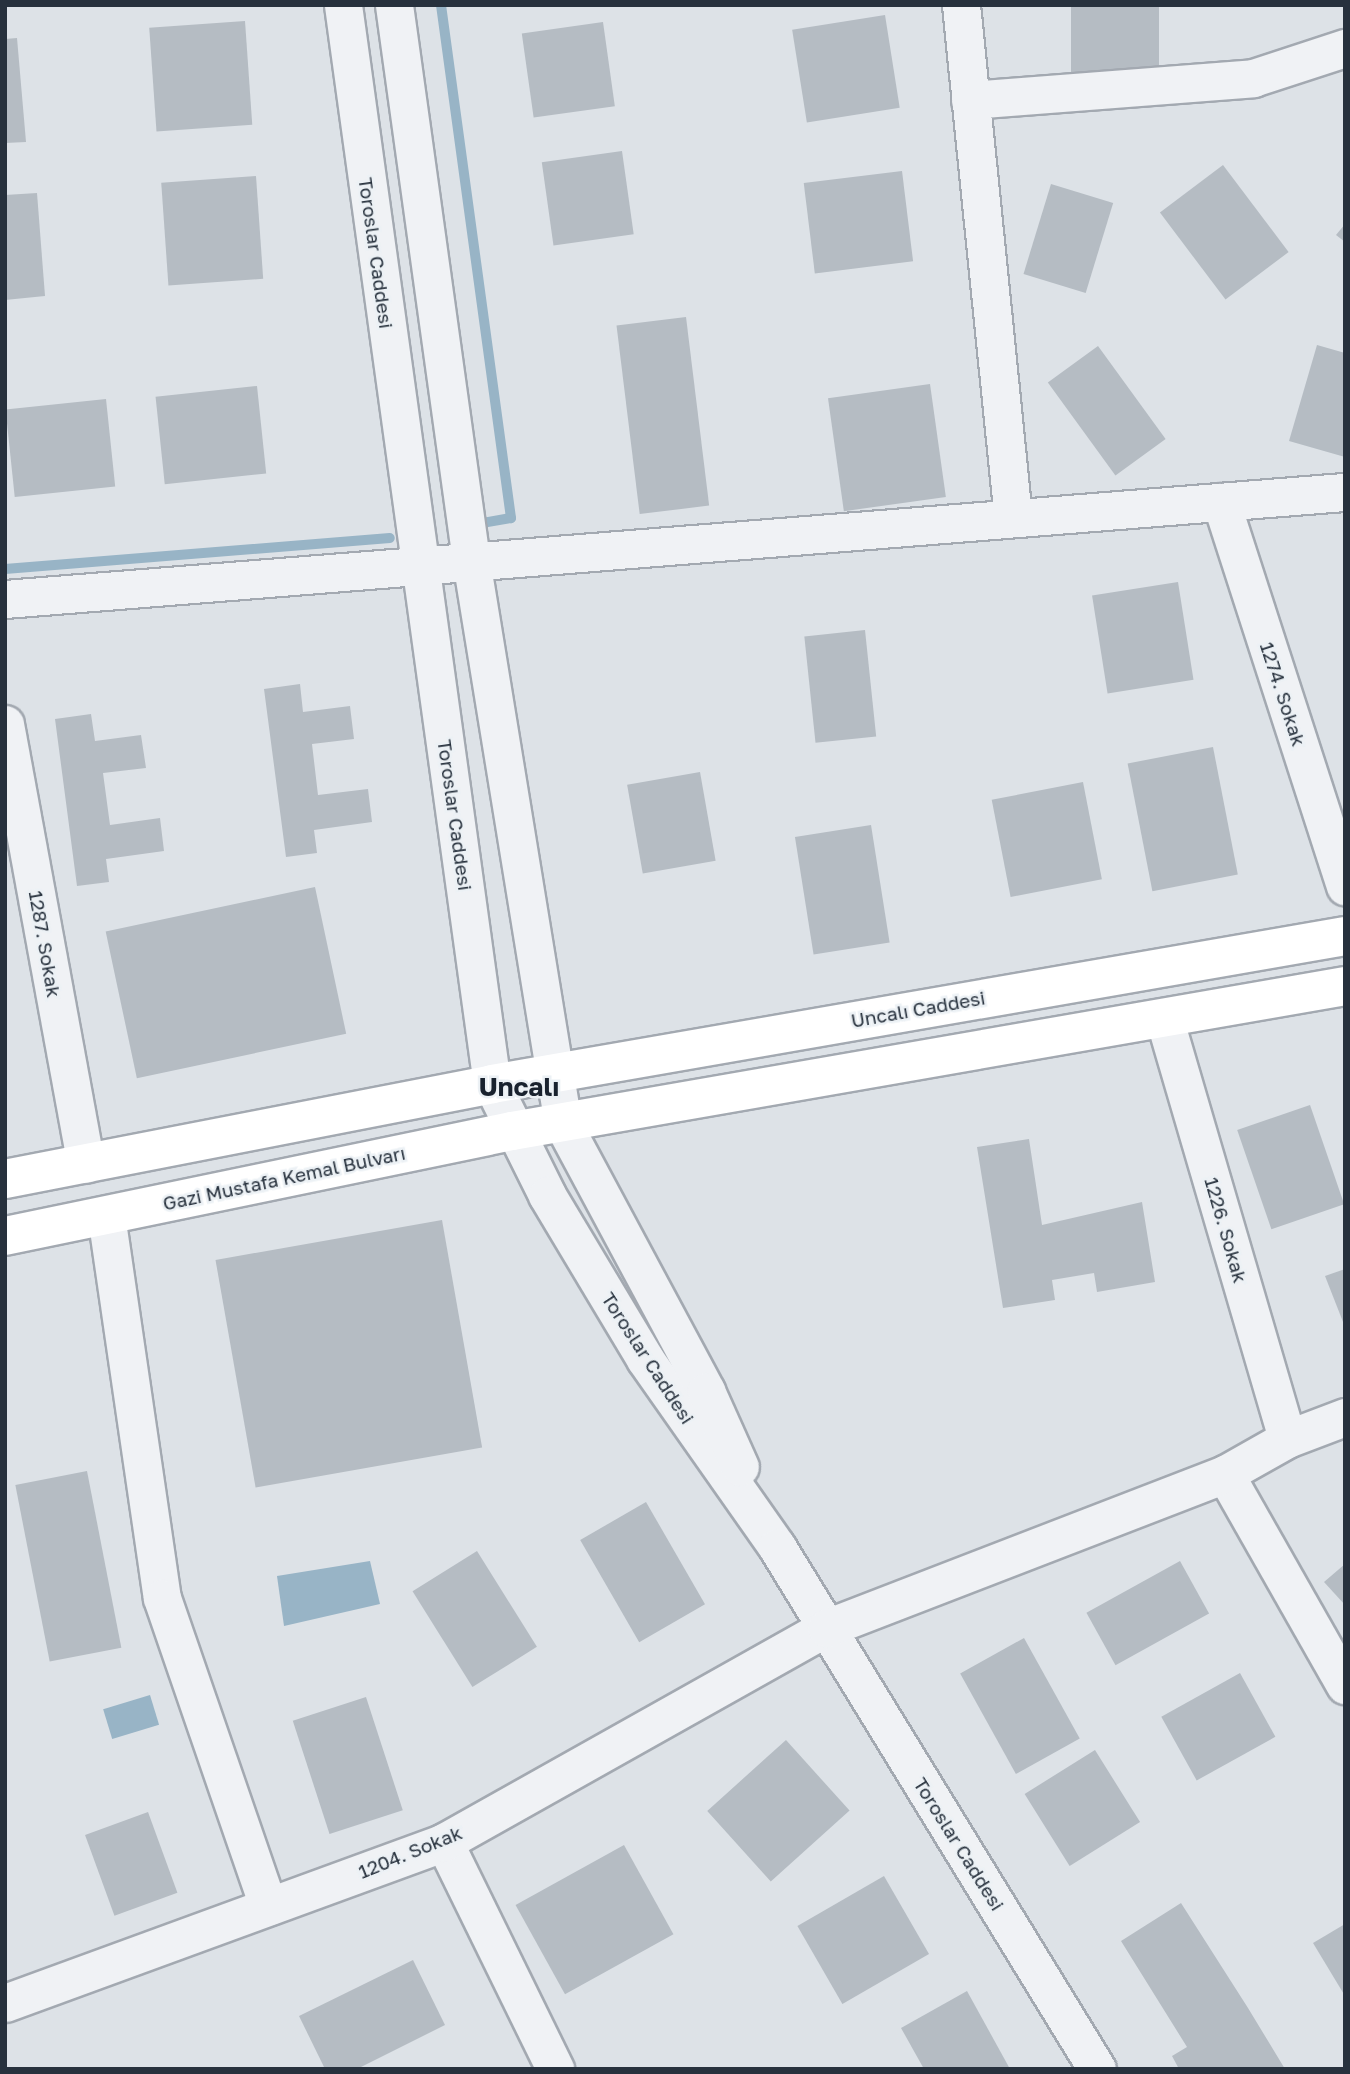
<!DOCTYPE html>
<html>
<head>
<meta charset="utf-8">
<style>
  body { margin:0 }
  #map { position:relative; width:1350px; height:2074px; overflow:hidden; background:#dde2e7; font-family:"Golos Text",sans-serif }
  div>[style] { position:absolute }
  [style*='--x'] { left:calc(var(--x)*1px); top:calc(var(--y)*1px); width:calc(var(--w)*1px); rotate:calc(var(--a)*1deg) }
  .water>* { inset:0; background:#98b4c6; transform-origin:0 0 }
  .stream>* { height:10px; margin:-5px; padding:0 5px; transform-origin:5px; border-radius:5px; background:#98b4c6 }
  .building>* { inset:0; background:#b5bcc3; transform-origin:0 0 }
  .roads { filter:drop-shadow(2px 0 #a3a9b1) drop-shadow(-2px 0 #a3a9b1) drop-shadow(0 2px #a3a9b1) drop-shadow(0 -2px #a3a9b1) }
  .minor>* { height:37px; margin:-18.5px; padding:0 18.5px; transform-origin:18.5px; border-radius:18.5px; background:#f0f2f5 }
  .major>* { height:38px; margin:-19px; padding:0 19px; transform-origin:19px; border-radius:19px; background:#fff }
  span { translate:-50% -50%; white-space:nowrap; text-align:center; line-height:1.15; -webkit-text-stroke:5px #ecf1f5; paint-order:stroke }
  .street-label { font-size:19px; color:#27313d }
  .district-label { font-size:26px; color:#19222e; font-weight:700 }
  .frame { position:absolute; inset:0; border:7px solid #27313d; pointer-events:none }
</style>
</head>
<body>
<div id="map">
  <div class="water">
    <div style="clip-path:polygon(370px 1561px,380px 1604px,284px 1626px,277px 1576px)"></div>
    <div style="left:150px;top:1695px;width:31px;height:49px;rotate:73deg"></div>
  </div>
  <div class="stream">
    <div style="--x:441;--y:5;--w:518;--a:82.23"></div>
    <div style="--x:511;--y:518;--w:27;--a:170"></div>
    <div style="--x:5;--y:569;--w:386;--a:-4.6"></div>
  </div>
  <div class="building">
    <div style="left:1071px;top:5px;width:88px;height:68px"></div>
    <div style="left:885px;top:15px;width:94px;height:94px;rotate:81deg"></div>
    <div style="left:245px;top:21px;width:104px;height:96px;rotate:86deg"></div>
    <div style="left:603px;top:22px;width:85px;height:82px;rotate:82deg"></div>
    <div style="clip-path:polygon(17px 38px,26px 142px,5px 143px,5px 39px)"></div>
    <div style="left:622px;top:151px;width:84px;height:81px;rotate:82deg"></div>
    <div style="left:1223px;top:165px;width:109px;height:79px;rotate:53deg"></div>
    <div style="left:902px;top:171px;width:91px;height:99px;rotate:83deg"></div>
    <div style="left:256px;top:176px;width:103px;height:95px;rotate:86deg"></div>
    <div style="left:1051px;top:184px;width:65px;height:94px;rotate:17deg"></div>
    <div style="clip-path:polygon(37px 193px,45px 296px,5px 300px,5px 195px)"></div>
    <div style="clip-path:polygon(1345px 224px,1345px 242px,1336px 235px)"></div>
    <div style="left:686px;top:317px;width:190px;height:70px;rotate:83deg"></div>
    <div style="clip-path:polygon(1317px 345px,1345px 353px,1345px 457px,1289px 441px)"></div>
    <div style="left:1098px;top:346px;width:115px;height:62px;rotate:54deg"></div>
    <div style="left:930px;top:384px;width:114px;height:103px;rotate:82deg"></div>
    <div style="left:257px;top:386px;width:88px;height:102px;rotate:84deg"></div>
    <div style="left:106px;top:399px;width:88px;height:101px;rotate:84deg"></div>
    <div style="left:1178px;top:582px;width:99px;height:87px;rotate:81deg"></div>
    <div style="left:865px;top:630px;width:107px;height:61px;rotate:84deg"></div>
    <div style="clip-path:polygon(300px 684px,303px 712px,350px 706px,354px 739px,312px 744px,318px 795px,368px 789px,372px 822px,314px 830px,317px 853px,286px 857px,264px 689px)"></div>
    <div style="clip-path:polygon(91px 714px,95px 741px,141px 735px,146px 768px,103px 773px,110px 825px,160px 818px,164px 851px,106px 859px,109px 882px,77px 886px,55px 719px)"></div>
    <div style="left:1213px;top:747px;width:130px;height:87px;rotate:79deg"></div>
    <div style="left:700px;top:772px;width:90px;height:74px;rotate:80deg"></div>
    <div style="left:1083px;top:782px;width:99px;height:93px;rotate:79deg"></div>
    <div style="left:871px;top:825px;width:119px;height:77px;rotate:81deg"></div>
    <div style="left:315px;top:887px;width:150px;height:214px;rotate:78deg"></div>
    <div style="left:1310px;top:1105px;width:105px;height:77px;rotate:71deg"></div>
    <div style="clip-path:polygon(1029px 1139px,1042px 1225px,1142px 1202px,1155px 1282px,1097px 1292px,1094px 1273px,1052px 1280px,1055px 1300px,1003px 1308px,977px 1147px)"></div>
    <div style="left:442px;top:1220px;width:231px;height:230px;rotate:80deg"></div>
    <div style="clip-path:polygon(1345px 1269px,1345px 1327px,1325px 1276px)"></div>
    <div style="left:87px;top:1471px;width:180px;height:73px;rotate:79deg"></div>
    <div style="left:646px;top:1502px;width:118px;height:76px;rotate:60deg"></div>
    <div style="left:477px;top:1551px;width:113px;height:76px;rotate:58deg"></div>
    <div style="left:1180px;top:1561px;width:60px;height:107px;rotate:61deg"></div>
    <div style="clip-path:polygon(1345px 1564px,1345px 1605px,1324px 1582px)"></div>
    <div style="left:1024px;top:1638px;width:115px;height:73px;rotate:61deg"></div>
    <div style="left:1240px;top:1673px;width:73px;height:90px;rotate:61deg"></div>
    <div style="left:366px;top:1697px;width:119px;height:77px;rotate:72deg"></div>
    <div style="left:786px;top:1740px;width:95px;height:106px;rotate:48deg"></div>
    <div style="left:1095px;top:1750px;width:85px;height:83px;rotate:58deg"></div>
    <div style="left:148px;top:1812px;width:86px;height:67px;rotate:70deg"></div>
    <div style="left:624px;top:1845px;width:102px;height:124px;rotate:61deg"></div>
    <div style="left:884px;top:1876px;width:90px;height:100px;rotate:60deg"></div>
    <div style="clip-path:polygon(1181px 1903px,1248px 2008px,1285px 2069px,1179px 2069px,1172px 2056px,1187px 2047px,1121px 1941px)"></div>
    <div style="clip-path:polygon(1345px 1924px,1345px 1996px,1313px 1943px)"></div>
    <div style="clip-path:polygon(413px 1960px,445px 2025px,357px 2069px,325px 2069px,299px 2016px)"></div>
    <div style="clip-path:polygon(967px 1991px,1010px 2069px,924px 2069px,901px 2028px)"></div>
  </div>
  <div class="roads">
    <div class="minor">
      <div style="--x:343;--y:5;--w:1089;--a:82.14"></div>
      <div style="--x:492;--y:1084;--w:124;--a:63.6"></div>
      <div style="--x:547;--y:1195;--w:191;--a:59.1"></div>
      <div style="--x:645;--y:1359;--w:230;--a:54.9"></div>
      <div style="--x:777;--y:1547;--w:612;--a:58.49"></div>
      <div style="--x:394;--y:5;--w:560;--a:82.1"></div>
      <div style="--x:471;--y:560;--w:571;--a:80.74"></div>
      <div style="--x:563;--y:1124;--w:303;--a:61.8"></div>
      <div style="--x:706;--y:1391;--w:83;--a:65.9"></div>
      <div style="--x:961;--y:5;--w:516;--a:84.21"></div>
      <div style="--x:970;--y:100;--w:284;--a:-4.4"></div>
      <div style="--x:1253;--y:78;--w:97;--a:-18.1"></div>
      <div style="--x:1221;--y:502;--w:404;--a:72.1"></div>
      <div style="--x:5;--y:599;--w:1344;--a:-4.57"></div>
      <div style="--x:5;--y:724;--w:447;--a:79.6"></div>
      <div style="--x:1165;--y:1021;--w:435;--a:73.7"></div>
      <div style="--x:106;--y:1215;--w:387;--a:81.7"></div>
      <div style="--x:162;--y:1598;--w:326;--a:71"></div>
      <div style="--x:1225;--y:1474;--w:243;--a:60.4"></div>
      <div style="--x:444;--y:1842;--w:253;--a:63.9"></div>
      <div style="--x:5;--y:2003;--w:468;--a:-20.1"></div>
      <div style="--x:444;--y:1842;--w:438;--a:-29.3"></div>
      <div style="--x:826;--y:1628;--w:428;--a:-21.1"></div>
      <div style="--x:1225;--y:1474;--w:71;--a:-29.4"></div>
      <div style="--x:1287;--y:1439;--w:62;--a:-20.8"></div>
    </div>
    <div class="major">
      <div style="--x:5;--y:1179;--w:496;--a:-11"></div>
      <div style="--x:492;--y:1084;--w:866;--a:-9.84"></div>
      <div style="--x:5;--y:1236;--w:518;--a:-11.7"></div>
      <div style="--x:512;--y:1131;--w:846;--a:-9.87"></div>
    </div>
  </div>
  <div class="street-label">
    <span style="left:376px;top:253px;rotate:82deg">Toroslar Caddesi</span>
    <span style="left:1283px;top:694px;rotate:72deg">1274. Sokak</span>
    <span style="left:455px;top:815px;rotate:82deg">Toroslar Caddesi</span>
    <span style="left:45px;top:944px;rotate:80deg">1287. Sokak</span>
    <span style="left:918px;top:1009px;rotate:-10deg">Uncalı Caddesi</span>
    <span style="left:284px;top:1178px;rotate:-12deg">Gazi Mustafa Kemal Bulvarı</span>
    <span style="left:1226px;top:1230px;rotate:74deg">1226. Sokak</span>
    <span style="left:648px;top:1358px;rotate:57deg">Toroslar Caddesi</span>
    <span style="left:959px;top:1844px;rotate:58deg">Toroslar Caddesi</span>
    <span style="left:410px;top:1852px;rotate:-22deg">1204. Sokak</span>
  </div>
  <div class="district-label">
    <span style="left:519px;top:1087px">Uncalı</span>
  </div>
  <div class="frame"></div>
</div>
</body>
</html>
